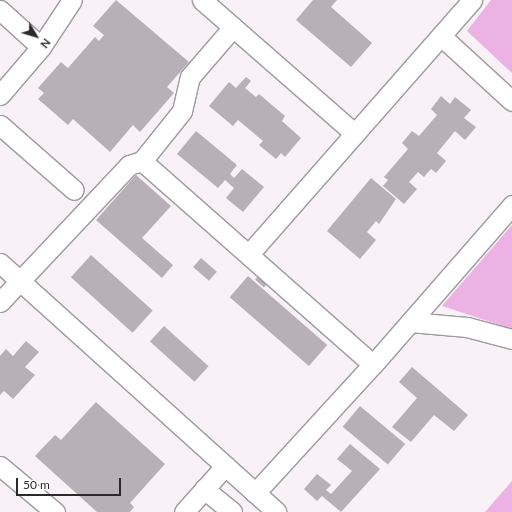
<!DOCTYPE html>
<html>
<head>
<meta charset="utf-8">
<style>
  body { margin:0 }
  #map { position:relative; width:512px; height:512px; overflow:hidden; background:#f8f1f6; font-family:Lato,sans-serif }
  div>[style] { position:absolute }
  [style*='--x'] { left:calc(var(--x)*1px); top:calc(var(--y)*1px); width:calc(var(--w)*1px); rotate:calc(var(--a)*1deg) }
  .green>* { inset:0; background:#ebb2e3 }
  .building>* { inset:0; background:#b7b0b6; transform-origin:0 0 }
  .roads { filter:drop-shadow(1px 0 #9f999e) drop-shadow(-1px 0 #9f999e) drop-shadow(0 1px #9f999e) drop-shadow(0 -1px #9f999e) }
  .minor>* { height:19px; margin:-9.5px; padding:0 9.5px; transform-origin:9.5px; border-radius:9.5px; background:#fff }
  span { translate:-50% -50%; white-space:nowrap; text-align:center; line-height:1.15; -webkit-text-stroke:4px #fff; paint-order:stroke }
  .north { position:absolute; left:16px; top:16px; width:40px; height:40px; -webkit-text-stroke:3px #fff; paint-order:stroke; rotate:128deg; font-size:11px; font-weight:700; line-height:16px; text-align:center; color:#2c292b }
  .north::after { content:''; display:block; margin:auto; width:14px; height:18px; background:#2c292b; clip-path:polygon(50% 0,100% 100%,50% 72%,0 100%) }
  .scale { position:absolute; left:16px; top:478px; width:105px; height:18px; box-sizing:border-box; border:2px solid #2c292b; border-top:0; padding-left:5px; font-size:12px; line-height:14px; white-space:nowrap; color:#2c292b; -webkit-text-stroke:3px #fff; paint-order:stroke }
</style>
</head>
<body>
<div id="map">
  <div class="green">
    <div style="clip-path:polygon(491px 0,512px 0,512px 73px,467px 31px)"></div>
    <div style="clip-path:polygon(512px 225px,512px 329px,442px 306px)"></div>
    <div style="clip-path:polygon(512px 481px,512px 512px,485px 512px)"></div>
  </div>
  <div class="building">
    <div style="clip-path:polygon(116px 0,189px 62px,167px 87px,174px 93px,140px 132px,133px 125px,110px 152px,73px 119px,68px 125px,38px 99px,44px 93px,38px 88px,61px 62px,68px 68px,95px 37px,99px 41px,104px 35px,93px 26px)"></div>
    <div style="clip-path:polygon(313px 0,337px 0,331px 7px,372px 43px,351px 67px,296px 20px)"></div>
    <div style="clip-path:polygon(246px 77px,251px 81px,245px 88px,256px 97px,259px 94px,285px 116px,282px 121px,301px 138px,285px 157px,281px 153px,276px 159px,259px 145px,263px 141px,238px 120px,233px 126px,209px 106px,229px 82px,236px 88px)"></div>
    <div style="clip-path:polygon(441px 96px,450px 104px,455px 97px,471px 110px,464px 118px,476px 127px,465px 140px,455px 131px,437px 153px,446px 161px,436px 173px,431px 169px,424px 177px,418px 172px,409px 182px,417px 189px,404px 204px,383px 186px,388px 180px,384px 177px,408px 149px,402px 143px,412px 131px,419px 136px,437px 115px,431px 109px)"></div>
    <div style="clip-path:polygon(196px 131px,237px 165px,230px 174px,234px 178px,242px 169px,264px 187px,243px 212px,226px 198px,234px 188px,225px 180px,218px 188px,177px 154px)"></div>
    <div style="clip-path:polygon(136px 175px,171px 206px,142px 238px,173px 265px,162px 278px,96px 220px)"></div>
    <div style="clip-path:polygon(371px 178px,396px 199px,379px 224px,376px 221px,367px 232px,376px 240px,360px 259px,327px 231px)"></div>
    <div style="left:91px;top:255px;width:83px;height:30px;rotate:42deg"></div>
    <div style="left:201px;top:258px;width:21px;height:12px;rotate:41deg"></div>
    <div style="left:259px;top:275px;width:12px;height:6px;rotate:42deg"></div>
    <div style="left:248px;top:276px;width:105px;height:28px;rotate:41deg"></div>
    <div style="left:164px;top:326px;width:60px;height:21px;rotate:42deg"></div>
    <div style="clip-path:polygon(26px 341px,39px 352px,25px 367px,35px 375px,13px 399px,4px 391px,0 395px,0 356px,6px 349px,13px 356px)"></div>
    <div style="clip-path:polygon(412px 367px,468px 415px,454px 431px,434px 415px,411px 442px,392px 427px,417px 398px,399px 382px)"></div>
    <div style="clip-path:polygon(96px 402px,165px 464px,130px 503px,134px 507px,130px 512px,97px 512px,35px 456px,55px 435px,61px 440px)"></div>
    <div style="left:360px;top:406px;width:59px;height:27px;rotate:40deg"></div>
    <div style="clip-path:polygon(350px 444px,380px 469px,341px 512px,322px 496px,317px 501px,304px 489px,317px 474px,331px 485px,326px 490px,331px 494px,352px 471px,337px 459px)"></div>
  </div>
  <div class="roads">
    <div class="minor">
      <div style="--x:202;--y:0;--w:203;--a:41.2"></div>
      <div style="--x:0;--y:10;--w:55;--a:42.1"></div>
      <div style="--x:41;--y:47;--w:63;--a:130.5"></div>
      <div style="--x:441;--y:36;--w:96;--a:42.5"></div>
      <div style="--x:41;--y:47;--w:56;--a:-56.6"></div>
      <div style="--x:0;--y:125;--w:98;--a:41.3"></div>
      <div style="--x:142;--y:161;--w:64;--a:-51.3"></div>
      <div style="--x:182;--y:111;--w:35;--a:-77"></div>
      <div style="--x:190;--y:77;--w:66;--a:-49.3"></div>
      <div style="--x:249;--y:254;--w:338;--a:-48.7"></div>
      <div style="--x:0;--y:263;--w:372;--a:42"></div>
      <div style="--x:0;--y:302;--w:188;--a:-46.7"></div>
      <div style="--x:129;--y:165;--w:14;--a:-17"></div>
      <div style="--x:142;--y:161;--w:308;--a:41.4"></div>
      <div style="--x:410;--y:322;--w:57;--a:5"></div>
      <div style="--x:467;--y:327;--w:47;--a:14.9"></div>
      <div style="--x:0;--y:466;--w:72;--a:39.9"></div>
      <div style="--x:204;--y:489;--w:36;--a:39"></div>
      <div style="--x:255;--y:493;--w:180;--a:-47.5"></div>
      <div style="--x:377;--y:360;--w:206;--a:-48.9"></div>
      <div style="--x:184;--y:512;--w:62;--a:-48.3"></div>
    </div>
  </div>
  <div class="north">N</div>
  <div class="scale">50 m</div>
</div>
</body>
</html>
